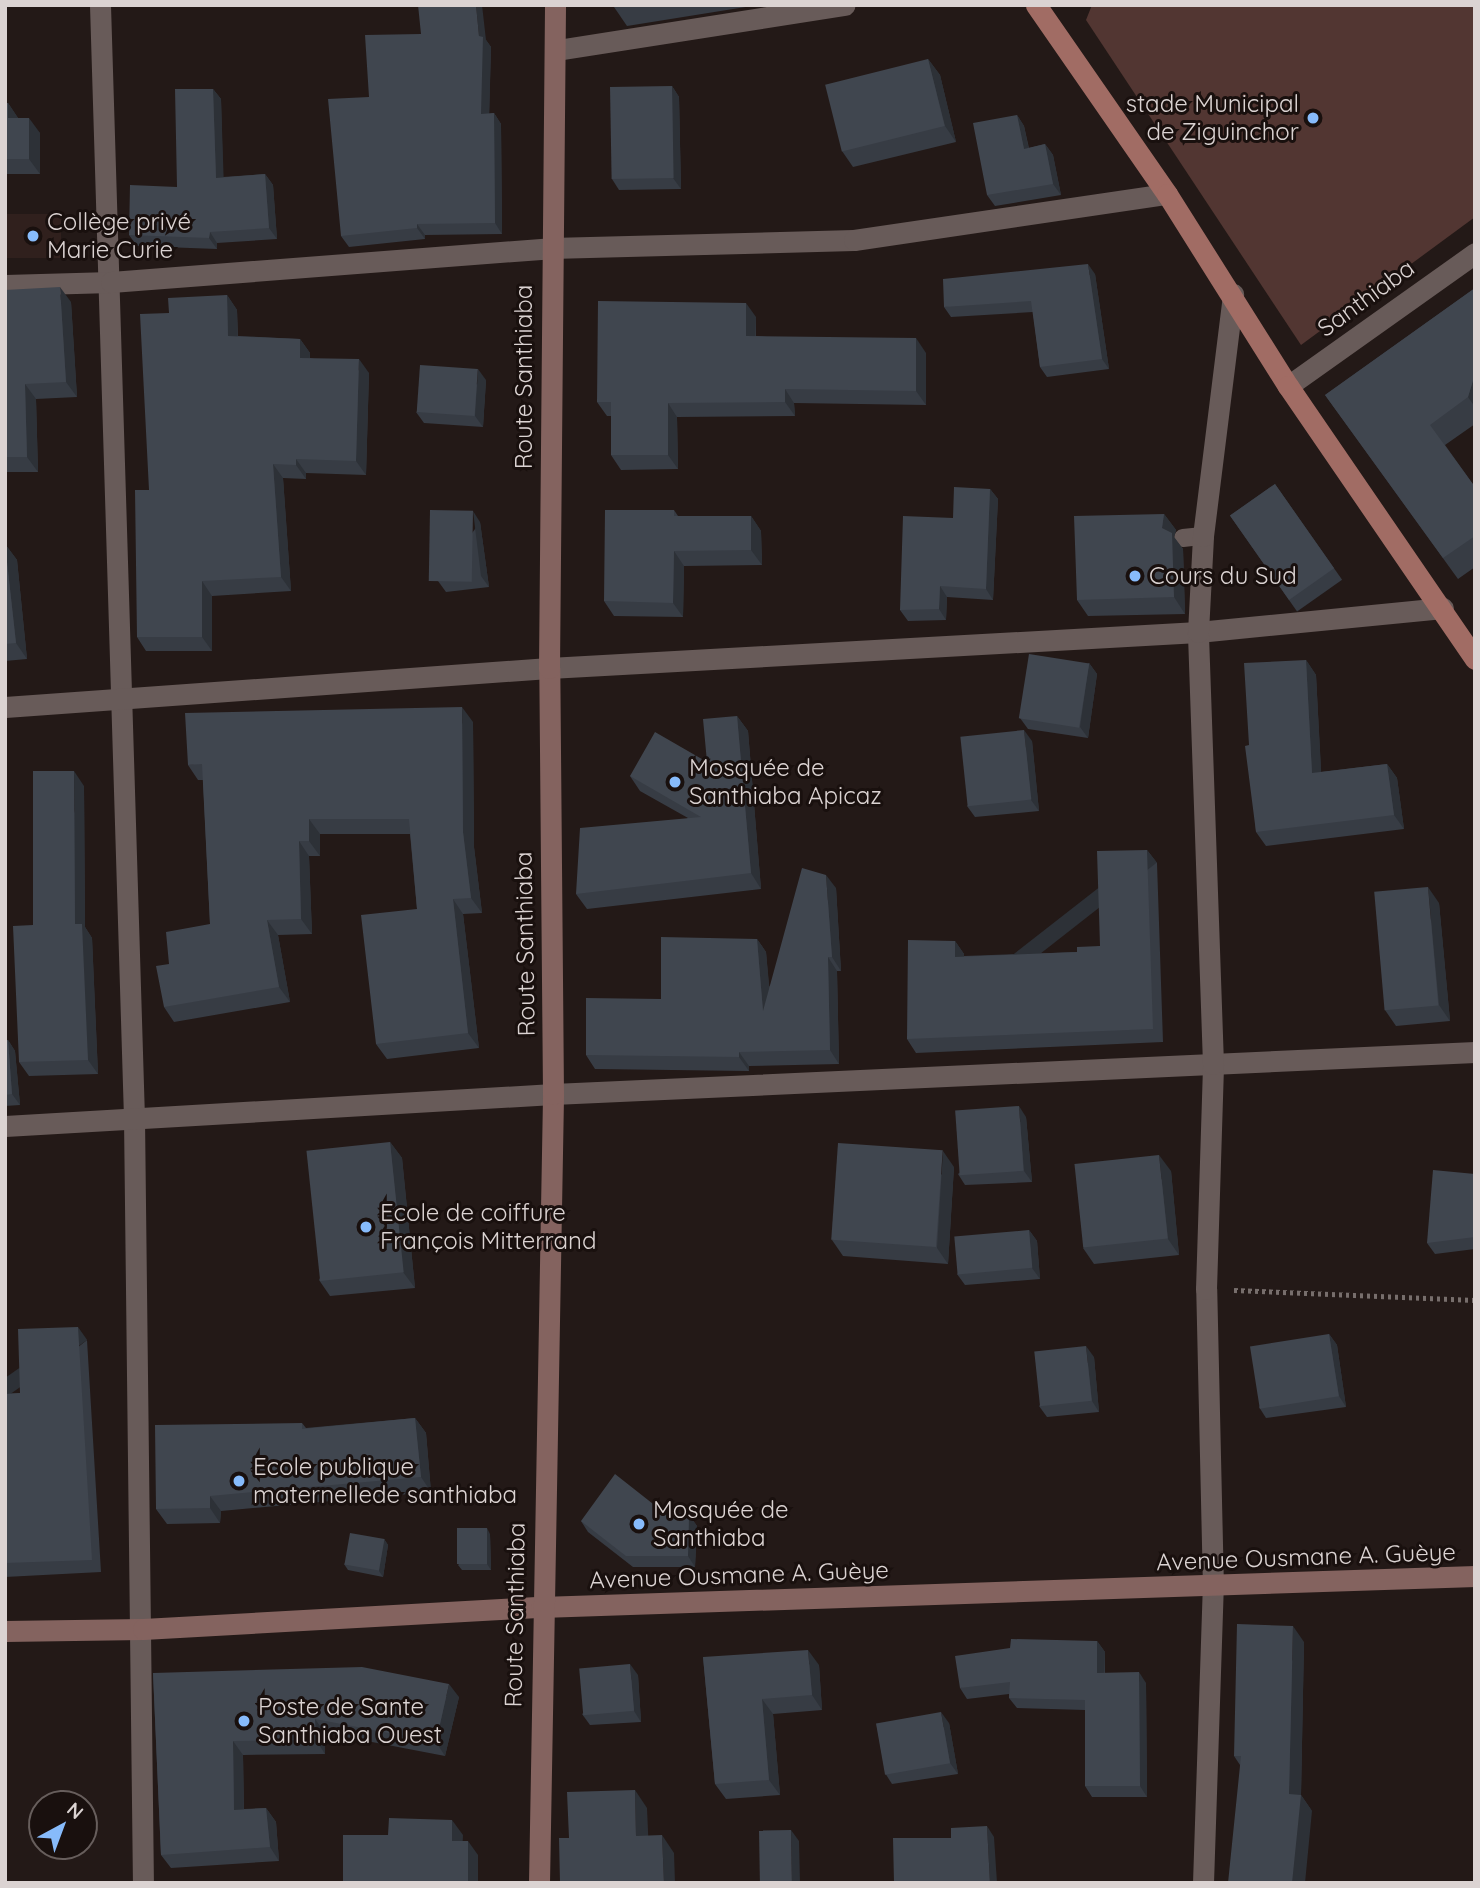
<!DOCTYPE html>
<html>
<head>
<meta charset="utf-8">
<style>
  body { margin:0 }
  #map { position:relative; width:1480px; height:1888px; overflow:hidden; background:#231917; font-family:Quicksand,sans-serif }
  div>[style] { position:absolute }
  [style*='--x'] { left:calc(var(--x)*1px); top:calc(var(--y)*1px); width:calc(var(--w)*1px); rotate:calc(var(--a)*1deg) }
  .built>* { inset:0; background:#30201d; transform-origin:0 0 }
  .green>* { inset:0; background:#523632 }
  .path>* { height:4.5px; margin-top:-2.25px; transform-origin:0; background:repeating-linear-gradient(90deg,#776e6c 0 3.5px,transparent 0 7px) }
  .lane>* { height:18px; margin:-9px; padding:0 9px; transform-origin:9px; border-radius:9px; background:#685b59 }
  .street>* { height:21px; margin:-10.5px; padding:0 10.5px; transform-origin:10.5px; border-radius:10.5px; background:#685b59 }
  .secondary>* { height:21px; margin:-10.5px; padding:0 10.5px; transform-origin:10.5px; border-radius:10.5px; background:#84635f }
  .primary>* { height:21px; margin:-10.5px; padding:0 10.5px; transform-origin:10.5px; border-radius:10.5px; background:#a16c64 }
  .wall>* { inset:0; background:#373c44; transform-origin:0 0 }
  .shaded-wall>* { inset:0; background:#2d3137; transform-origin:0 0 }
  .building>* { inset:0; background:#40464f; transform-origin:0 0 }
  .dots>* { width:19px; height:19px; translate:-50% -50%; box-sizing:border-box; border:4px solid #19100e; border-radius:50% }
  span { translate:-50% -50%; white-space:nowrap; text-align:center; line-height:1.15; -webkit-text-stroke:6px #19100e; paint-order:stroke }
  .poi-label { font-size:24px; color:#dbd3d2 }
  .right { translate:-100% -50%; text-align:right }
  .left { translate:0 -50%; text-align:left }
  .street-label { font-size:24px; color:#dbd3d2 }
  .frame { position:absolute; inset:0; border:7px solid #dbd3d2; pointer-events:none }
  .north { position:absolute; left:28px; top:1790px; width:70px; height:70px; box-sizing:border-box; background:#19100e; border:2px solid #675e5c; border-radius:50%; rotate:41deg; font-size:19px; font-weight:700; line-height:28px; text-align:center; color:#dbd3d2 }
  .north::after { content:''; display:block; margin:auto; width:24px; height:32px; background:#87bbfb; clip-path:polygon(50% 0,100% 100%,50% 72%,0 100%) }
</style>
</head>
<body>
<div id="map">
  <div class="built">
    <div style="left:5px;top:214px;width:56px;height:44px"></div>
  </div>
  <div class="green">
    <div style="clip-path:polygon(1092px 5px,1475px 5px,1475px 217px,1301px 345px,1086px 20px)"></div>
  </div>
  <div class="path">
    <div style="--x:1234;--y:1290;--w:241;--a:2.4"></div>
  </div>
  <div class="lane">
    <div style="--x:1183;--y:538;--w:20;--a:-6"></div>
  </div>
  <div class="street">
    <div style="--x:100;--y:5;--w:1114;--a:88.25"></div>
    <div style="--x:134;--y:1118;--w:765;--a:89.33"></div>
    <div style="--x:557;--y:50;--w:291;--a:-8.9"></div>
    <div style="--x:5;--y:285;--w:106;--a:-1.6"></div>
    <div style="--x:111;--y:282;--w:441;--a:-4.4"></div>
    <div style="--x:551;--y:248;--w:303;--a:-1.5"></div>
    <div style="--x:854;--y:240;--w:316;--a:-8.4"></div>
    <div style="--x:1288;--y:386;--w:229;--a:-35.4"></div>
    <div style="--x:5;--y:707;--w:545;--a:-4.1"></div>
    <div style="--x:549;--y:668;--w:650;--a:-3.17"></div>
    <div style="--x:1198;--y:632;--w:246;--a:-5.6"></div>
    <div style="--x:5;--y:1126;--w:549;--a:-3.34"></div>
    <div style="--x:553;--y:1094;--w:923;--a:-2.61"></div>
    <div style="--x:1203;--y:1883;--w:295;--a:-88.1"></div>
    <div style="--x:1213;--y:1588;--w:299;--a:-91.3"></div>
    <div style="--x:1206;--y:1289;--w:225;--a:-88.2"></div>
    <div style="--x:1213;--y:1064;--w:432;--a:-92"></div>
    <div style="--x:1198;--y:632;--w:96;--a:-87"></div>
    <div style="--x:1203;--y:536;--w:244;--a:-82.9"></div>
  </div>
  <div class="secondary">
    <div style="--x:5;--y:1631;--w:138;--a:-0.8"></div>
    <div style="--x:143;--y:1629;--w:399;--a:-3.2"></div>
    <div style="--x:541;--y:1607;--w:935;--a:-1.9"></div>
    <div style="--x:539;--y:1883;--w:789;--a:-88.98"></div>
    <div style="--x:553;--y:1094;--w:426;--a:-90.5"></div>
    <div style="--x:549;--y:668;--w:663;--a:-89.48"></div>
  </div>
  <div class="primary">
    <div style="--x:1036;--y:5;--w:230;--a:55.3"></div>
    <div style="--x:1167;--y:194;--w:227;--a:57.8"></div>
    <div style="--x:1288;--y:386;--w:331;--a:55.6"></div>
  </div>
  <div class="wall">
    <div style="clip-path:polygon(131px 5px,158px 5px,132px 7px)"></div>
    <div style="clip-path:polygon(627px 5px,758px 5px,627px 26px,614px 7px)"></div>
    <div style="clip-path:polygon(486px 40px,491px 47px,489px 114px,494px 113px,501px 124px,502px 234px,425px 235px,425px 239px,349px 247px,341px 236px,369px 97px)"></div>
    <div style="clip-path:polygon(928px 59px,940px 75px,956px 142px,853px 167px,842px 151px)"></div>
    <div style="clip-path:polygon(672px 86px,679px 97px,681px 189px,619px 190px,612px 179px)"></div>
    <div style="clip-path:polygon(213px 89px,221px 99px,223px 177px,265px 174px,273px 185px,277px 239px,217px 243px,217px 249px,137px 246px,129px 235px,177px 187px)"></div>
    <div style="clip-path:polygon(5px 103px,8px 103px,18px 118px,40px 133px,40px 174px,5px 174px)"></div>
    <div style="clip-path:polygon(1017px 115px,1024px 126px,1029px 148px,1045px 144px,1053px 155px,1061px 195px,995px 206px,987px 195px)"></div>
    <div style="clip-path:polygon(1095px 274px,1109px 369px,1047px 377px,1040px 367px,1033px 312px,951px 317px,944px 307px)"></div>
    <div style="clip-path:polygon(1475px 288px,1475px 424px,1445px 445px,1475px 487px,1475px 567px,1458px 579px,1325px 395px)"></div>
    <div style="clip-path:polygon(5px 290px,71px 302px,77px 397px,36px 399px,38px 472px,5px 472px)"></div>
    <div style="clip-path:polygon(227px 295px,237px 310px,238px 336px,300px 339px,310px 353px,310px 358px,369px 373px,366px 475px,306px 473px,306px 479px,283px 478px,291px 591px,212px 596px,212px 651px,146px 651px,137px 637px,169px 313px)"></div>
    <div style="clip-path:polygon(756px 317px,756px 336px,926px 353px,926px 405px,794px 403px,795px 416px,677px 417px,678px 469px,621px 470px,611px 455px,611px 416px,607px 416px,597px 402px)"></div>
    <div style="clip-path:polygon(486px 380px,483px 427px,424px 423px,416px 412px)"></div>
    <div style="left:1275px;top:484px;width:117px;height:55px;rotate:55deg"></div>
    <div style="clip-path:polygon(990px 489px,998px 499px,993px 600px,947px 597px,946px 620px,908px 621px,900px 610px,953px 518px)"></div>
    <div style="clip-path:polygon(674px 510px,678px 516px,751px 516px,761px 531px,762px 565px,684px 566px,683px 617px,614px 616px,604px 601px)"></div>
    <div style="clip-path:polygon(1164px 514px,1176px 530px,1174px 537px,1183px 549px,1185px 614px,1088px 616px,1077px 600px)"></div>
    <div style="clip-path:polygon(480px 522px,489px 587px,446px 592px,438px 581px)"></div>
    <div style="clip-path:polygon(5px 544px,17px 560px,27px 659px,5px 661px)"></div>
    <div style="clip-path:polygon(1306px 660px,1316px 675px,1321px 772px,1387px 764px,1397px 778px,1404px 829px,1266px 846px,1256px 832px,1249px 745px)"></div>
    <div style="clip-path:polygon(1089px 663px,1097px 674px,1088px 738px,1028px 729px,1020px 718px)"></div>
    <div style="clip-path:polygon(737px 716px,748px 731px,761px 889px,587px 909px,576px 894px,688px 818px,640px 791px,630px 776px,707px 762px)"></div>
    <div style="clip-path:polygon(473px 722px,474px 847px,482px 913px,463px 914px,479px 1048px,387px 1059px,376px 1044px,417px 909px,410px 834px,320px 834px,320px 856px,309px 856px,312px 934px,278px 935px,290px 1002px,174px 1022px,164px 1007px,169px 964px,210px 924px,203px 780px,198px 780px,188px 765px)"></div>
    <div style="clip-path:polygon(1032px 741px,1039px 811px,975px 817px,967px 806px)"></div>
    <div style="clip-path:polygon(84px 786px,85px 927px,92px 938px,98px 1074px,29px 1076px,19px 1062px,33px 925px)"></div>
    <div style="clip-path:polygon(1147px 850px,1157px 863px,1163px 1042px,916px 1053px,907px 1039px,955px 941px,964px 954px,964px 956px,1077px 952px,1100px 946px)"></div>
    <div style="clip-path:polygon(836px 888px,841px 971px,837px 971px,839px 1064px,749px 1066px,749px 1071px,595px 1069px,586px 1055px,661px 999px,757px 939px,766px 952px,769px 987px)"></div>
    <div style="clip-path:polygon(1439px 903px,1450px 1021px,1396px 1026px,1385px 1010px)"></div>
    <div style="clip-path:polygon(8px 1040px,15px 1051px,20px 1105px,5px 1106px,5px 1041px)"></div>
    <div style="clip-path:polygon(1026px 1117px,1032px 1182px,965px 1185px,958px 1174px)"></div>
    <div style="clip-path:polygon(390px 1142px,402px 1158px,415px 1288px,330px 1296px,319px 1280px)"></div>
    <div style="clip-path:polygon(954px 1167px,948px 1264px,843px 1256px,832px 1240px)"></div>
    <div style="clip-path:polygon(1171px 1171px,1179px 1255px,1094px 1264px,1083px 1248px)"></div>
    <div style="clip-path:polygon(1475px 1174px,1475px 1249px,1435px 1254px,1427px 1243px)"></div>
    <div style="clip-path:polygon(1029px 1230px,1037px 1241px,1040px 1279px,965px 1285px,957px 1274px)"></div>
    <div style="clip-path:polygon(1329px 1334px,1337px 1345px,1346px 1407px,1266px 1418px,1259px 1407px)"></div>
    <div style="clip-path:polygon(87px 1340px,101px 1572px,5px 1577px,5px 1394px,20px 1393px)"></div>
    <div style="clip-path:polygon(1094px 1357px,1099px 1412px,1047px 1417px,1039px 1406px)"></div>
    <div style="clip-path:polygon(415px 1418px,426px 1433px,431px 1492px,221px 1511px,220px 1523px,167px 1524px,156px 1509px,302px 1423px,306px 1428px)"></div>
    <div style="clip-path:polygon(662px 1511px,689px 1515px,697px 1526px,695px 1567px,633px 1567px,588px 1532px,581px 1521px)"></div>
    <div style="clip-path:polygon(490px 1534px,491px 1570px,462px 1570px,458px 1565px)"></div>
    <div style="clip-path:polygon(384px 1539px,388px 1545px,383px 1577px,348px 1570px,344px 1564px)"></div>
    <div style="clip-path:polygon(1097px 1641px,1105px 1652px,1105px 1673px,1146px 1683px,1147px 1797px,1092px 1797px,1085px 1786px,1085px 1710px,1017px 1708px,1009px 1698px,1009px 1694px,967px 1699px,960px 1688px)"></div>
    <div style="clip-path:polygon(1304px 1642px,1301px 1795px,1312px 1811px,1240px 1765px,1234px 1756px)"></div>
    <div style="clip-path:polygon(703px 1657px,819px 1665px,822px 1710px,773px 1714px,780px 1795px,726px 1799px,715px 1784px)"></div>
    <div style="clip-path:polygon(153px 1673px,459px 1697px,445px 1756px,325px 1733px,325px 1754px,243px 1755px,244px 1809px,266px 1808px,276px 1822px,279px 1861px,171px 1868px,161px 1855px)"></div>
    <div style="clip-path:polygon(638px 1675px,641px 1722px,590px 1725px,582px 1714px)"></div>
    <div style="clip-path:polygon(949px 1723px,958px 1774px,892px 1784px,885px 1773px)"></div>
  </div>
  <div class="shaded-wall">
    <div style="clip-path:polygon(476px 5px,482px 5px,486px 40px,491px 47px,489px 125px,481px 114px,479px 36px)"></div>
    <div style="clip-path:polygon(928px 59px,940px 75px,956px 142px,945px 126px)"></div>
    <div style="clip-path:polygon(672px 86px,679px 97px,681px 189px,673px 178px)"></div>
    <div style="clip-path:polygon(213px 89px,221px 99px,224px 189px,216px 178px)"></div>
    <div style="clip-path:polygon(8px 103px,18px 118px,8px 118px)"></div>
    <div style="clip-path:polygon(494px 113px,501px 124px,502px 234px,495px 223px)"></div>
    <div style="clip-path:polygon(1017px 115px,1024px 126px,1031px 160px,1024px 149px)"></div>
    <div style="clip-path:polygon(29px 118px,40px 133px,40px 174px,29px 159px)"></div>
    <div style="clip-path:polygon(1045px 144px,1053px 155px,1061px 195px,1053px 184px)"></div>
    <div style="clip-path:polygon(265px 174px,273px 185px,277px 239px,269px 228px)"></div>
    <div style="clip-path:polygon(417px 224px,425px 235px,425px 239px,417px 228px)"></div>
    <div style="clip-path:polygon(210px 232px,217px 243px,217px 249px,209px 238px)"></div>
    <div style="clip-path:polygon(1088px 264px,1095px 274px,1109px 369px,1102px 359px)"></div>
    <div style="clip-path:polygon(60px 287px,71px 302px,77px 397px,66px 382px)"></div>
    <div style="clip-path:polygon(227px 295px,237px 310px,238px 350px,228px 336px)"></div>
    <div style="clip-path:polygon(746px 303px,756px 317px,755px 350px,746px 336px)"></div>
    <div style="clip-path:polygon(916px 338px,926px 353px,926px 405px,916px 391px)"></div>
    <div style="clip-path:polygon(300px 339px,310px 353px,309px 372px,300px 358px)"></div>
    <div style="clip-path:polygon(359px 359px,369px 373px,366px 475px,356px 461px)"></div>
    <div style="clip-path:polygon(478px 369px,486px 380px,483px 427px,475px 416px)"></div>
    <div style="clip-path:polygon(1475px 374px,1475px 407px,1468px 397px)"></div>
    <div style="clip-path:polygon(25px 384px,36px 399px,38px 472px,27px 457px)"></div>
    <div style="clip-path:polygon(785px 389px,794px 403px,795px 416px,785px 402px)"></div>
    <div style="clip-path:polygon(668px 403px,677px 417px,678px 469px,668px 455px)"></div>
    <div style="clip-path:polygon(296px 459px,306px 473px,306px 479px,296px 465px)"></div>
    <div style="clip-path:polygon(273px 464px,283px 478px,291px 591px,281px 577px)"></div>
    <div style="clip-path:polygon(990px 489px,998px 499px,993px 600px,986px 589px)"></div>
    <div style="clip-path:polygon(473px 511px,480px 522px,489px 587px,481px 576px)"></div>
    <div style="clip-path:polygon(1164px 514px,1176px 530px,1174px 537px,1183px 549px,1185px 614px,1174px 597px,1162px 528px)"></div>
    <div style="clip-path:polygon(751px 516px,761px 531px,762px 565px,751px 550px)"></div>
    <div style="clip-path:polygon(5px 544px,17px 560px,27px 659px,16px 643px)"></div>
    <div style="clip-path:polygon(674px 551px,684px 566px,683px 617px,673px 603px)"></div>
    <div style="clip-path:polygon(202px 581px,212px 596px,212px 651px,202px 637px)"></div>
    <div style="clip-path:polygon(940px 586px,947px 597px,946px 620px,939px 609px)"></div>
    <div style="clip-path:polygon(1306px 660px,1316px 675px,1322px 787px,1312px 773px)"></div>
    <div style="clip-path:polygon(1089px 663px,1097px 674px,1088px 738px,1080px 727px)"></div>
    <div style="clip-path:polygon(462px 707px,473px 722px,474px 847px,482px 913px,471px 898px,463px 832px)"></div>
    <div style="clip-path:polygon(737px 716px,748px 731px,761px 889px,751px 873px)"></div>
    <div style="clip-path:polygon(1024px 730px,1032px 741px,1039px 811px,1031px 800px)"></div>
    <div style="clip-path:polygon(1387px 764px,1397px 778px,1404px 829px,1394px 815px)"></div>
    <div style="clip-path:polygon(74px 771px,84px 786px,85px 927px,92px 938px,98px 1074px,88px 1060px,75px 924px)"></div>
    <div style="clip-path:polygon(309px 819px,320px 834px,320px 856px,309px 841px)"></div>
    <div style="clip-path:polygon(299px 841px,309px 856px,312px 934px,301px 919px)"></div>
    <div style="left:1147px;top:850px;width:16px;height:179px;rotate:52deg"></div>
    <div style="clip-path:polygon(826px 875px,836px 888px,841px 971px,832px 957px)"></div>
    <div style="clip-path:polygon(1428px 887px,1439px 903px,1450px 1021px,1439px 1005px)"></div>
    <div style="clip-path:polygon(453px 899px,463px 914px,479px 1048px,468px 1033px)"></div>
    <div style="clip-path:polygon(267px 920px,278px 935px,290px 1002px,279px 987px)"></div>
    <div style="clip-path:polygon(757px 939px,766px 952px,773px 1025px,763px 1011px)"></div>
    <div style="clip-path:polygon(955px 941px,964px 954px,964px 970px,955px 957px)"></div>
    <div style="clip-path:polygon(828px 957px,837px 971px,839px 1064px,830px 1050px)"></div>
    <div style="clip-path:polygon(8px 1040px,15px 1051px,20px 1105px,12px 1094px)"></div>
    <div style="clip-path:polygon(739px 1052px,749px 1066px,749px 1071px,739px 1057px)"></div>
    <div style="clip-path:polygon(1019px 1106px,1026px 1117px,1032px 1182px,1024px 1171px)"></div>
    <div style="clip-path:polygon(390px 1142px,402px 1158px,415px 1288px,403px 1272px)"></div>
    <div style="clip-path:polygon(943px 1151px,954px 1167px,948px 1264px,937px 1248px)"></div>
    <div style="clip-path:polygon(1159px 1155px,1171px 1171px,1179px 1255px,1168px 1239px)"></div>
    <div style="clip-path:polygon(1029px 1230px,1037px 1241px,1040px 1279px,1032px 1268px)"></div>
    <div style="left:78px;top:1327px;width:16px;height:233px;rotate:55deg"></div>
    <div style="clip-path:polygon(1329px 1334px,1337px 1345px,1346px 1407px,1339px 1396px)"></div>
    <div style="clip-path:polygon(1086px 1346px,1094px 1357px,1099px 1412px,1092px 1401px)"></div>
    <div style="clip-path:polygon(415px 1418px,426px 1433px,431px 1492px,421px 1477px)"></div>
    <div style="clip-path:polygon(210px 1496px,221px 1511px,220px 1523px,210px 1508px)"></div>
    <div style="clip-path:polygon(689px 1515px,697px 1526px,695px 1567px,688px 1556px)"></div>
    <div style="clip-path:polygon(487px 1528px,490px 1534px,491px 1570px,487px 1564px)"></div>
    <div style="clip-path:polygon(384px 1539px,388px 1545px,383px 1577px,379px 1571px)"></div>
    <div style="clip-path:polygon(1293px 1626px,1304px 1642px,1301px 1796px,1301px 1795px,1312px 1811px,1305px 1883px,1292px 1883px,1289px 1794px)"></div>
    <div style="clip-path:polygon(1097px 1641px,1105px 1652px,1104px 1683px,1097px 1673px)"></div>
    <div style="clip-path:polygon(808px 1650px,819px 1665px,822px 1710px,812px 1695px)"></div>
    <div style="clip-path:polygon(630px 1664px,638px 1675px,641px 1722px,634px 1711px)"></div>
    <div style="clip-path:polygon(1139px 1672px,1146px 1683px,1147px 1797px,1140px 1786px)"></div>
    <div style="clip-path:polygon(449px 1684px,459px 1697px,445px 1756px,436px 1742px)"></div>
    <div style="clip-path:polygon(762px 1699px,773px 1714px,780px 1795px,769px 1780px)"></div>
    <div style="clip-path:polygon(941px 1712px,949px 1723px,958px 1774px,950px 1763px)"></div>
    <div style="clip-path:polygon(315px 1719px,325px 1733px,325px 1754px,316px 1740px)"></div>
    <div style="clip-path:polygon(233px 1741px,243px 1755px,244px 1824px,234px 1810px)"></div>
    <div style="clip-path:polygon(635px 1790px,647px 1808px,649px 1854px,636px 1836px)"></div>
    <div style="clip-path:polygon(266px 1808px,276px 1822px,279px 1861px,270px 1847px)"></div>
    <div style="clip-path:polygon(452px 1820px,463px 1835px,462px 1855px,452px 1841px)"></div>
    <div style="clip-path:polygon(987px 1826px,994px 1837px,997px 1883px,990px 1883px)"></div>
    <div style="clip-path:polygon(791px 1830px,799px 1841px,800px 1883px,792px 1883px)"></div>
    <div style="clip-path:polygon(662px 1835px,674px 1853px,675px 1883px,664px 1883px)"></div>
    <div style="clip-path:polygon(468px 1841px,478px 1855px,478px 1883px,468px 1883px)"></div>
  </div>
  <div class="building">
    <div style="clip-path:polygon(418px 5px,476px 5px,479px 36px,483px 37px,481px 114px,494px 113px,495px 223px,417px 224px,417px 228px,341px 236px,328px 99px,369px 97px,365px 35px,421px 34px)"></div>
    <div style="left:928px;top:59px;width:69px;height:106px;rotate:76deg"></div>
    <div style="left:672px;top:86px;width:92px;height:62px;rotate:89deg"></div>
    <div style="clip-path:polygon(175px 89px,213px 89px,216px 178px,265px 174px,269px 228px,210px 232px,209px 238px,129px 235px,130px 185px,177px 187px)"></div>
    <div style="clip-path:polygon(5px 103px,8px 103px,8px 118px,29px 118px,29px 159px,5px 159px)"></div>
    <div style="clip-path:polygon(1017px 115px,1024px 149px,1045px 144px,1053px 184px,987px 195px,973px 123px)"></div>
    <div style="clip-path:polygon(1088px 264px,1102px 359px,1040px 367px,1031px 301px,944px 307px,943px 279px)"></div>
    <div style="clip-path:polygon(60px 287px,66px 382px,25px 384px,27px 457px,5px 457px,5px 290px)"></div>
    <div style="clip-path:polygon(1475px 288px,1475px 374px,1468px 397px,1430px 425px,1475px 487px,1475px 536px,1443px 558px,1325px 395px)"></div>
    <div style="clip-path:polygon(227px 295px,228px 336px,300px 339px,300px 358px,359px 359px,356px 461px,296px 459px,296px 465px,273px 464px,281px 577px,202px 581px,202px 637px,137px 637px,135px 490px,149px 490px,140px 314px,169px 313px,168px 298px)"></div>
    <div style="clip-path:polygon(598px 301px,746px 303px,746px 336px,916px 338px,916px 391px,785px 389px,785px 402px,668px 403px,668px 455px,611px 455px,611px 402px,597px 402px)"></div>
    <div style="left:420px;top:365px;width:58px;height:47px;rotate:4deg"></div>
    <div style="left:1275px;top:484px;width:103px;height:55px;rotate:55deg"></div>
    <div style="clip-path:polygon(954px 487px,990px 489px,986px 589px,940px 586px,939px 609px,900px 610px,903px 516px,953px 518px)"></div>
    <div style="left:430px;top:510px;width:43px;height:71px;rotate:1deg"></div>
    <div style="clip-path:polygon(605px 510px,674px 510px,674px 516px,751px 516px,751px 550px,674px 551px,673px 603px,604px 601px)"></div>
    <div style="clip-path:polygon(1164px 514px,1162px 528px,1172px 533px,1174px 597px,1077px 600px,1074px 516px)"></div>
    <div style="clip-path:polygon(5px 544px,16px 643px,5px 644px)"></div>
    <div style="left:1029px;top:654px;width:61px;height:65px;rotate:9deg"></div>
    <div style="clip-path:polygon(1306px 660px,1312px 773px,1387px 764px,1394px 815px,1256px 832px,1245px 746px,1249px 745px,1244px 663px)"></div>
    <div style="clip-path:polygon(462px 707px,463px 832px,471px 898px,453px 899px,468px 1033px,376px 1044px,361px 915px,417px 909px,409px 819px,309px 819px,309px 841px,299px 841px,301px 919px,267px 920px,279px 987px,164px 1007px,156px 966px,169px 964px,166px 932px,210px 924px,202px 764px,188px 765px,185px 713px)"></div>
    <div style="clip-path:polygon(737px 716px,751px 873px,576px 894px,580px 828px,701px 817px,630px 776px,655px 732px,707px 762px,703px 719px)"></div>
    <div style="left:1024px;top:730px;width:70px;height:64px;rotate:84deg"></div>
    <div style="clip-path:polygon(33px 771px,74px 771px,75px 924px,82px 924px,88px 1060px,19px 1062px,13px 926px,33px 925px)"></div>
    <div style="clip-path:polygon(1147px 850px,1153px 1029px,907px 1039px,908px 940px,955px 941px,955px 957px,1077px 952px,1077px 947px,1100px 946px,1097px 851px)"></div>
    <div style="clip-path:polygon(802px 868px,826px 875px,832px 957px,828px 957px,830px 1050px,739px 1052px,739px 1057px,586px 1055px,586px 998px,661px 999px,661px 937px,757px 939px,763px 1011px)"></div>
    <div style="left:1428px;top:887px;width:119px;height:54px;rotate:85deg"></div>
    <div style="clip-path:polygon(8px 1040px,12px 1094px,5px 1095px,5px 1041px)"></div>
    <div style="left:1019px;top:1106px;width:65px;height:64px;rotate:86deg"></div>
    <div style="left:390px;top:1142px;width:131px;height:84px;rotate:84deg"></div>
    <div style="left:838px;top:1143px;width:105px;height:97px;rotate:4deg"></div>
    <div style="left:1159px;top:1155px;width:84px;height:85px;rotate:84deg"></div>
    <div style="clip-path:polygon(1433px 1170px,1475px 1174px,1475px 1237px,1427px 1243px)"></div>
    <div style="left:1029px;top:1230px;width:38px;height:75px;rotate:85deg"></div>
    <div style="clip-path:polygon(78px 1327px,92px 1560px,5px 1563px,5px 1394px,20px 1393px,18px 1329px)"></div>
    <div style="left:1329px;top:1334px;width:63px;height:80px;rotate:81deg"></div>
    <div style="left:1086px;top:1346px;width:55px;height:52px;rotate:84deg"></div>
    <div style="clip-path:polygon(415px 1418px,421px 1477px,210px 1496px,210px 1508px,156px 1509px,155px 1425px,302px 1423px,302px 1429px)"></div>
    <div style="clip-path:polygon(615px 1474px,662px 1511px,689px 1515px,688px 1556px,626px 1556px,581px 1521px)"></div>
    <div style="left:487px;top:1528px;width:36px;height:30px;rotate:90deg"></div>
    <div style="left:350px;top:1533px;width:35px;height:32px;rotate:10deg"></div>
    <div style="clip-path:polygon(1237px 1624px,1293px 1626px,1289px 1794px,1301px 1795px,1292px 1883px,1228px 1883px,1241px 1756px,1234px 1756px)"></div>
    <div style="clip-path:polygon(1011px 1639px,1097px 1641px,1097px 1673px,1139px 1672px,1140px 1786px,1085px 1786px,1085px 1700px,1009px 1698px,1010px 1682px,960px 1688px,955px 1656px,1010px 1648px)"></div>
    <div style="clip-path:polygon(808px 1650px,812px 1695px,762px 1699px,769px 1780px,715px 1784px,703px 1657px)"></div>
    <div style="left:630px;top:1664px;width:47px;height:51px;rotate:85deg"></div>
    <div style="clip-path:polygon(362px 1667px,449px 1684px,436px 1742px,315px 1719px,316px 1740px,233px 1741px,234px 1810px,266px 1808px,270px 1847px,161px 1855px,153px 1673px)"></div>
    <div style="left:941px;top:1712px;width:52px;height:66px;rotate:80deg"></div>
    <div style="clip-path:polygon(635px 1790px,636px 1836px,662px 1835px,664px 1883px,560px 1883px,559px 1838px,569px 1838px,567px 1792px)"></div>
    <div style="clip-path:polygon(389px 1818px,452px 1820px,452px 1841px,468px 1841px,468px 1883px,343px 1883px,343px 1835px,388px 1835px)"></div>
    <div style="clip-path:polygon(987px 1826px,990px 1883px,894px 1883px,893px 1838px,951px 1838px,951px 1828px)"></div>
    <div style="left:791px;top:1830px;width:53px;height:32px;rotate:89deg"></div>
  </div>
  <div class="dots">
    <div style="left:1313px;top:118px;background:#87bbfb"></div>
    <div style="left:33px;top:236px;background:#87bbfb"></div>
    <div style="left:1135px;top:576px;background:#87bbfb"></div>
    <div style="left:675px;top:782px;background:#87bbfb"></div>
    <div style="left:366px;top:1227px;background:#87bbfb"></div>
    <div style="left:239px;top:1481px;background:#87bbfb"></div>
    <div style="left:639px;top:1524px;background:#87bbfb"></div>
    <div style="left:244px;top:1721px;background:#87bbfb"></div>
  </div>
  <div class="poi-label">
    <span class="right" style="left:1299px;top:118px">stade Municipal<br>de Ziguinchor</span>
    <span class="left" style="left:47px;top:236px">Collège privé<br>Marie Curie</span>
    <span class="left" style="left:1149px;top:576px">Cours du Sud</span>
    <span class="left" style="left:689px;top:782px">Mosquée de<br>Santhiaba Apicaz</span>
    <span class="left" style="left:380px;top:1227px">Ecole de coiffure<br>François Mitterrand</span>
    <span class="left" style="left:253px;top:1481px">Ecole publique<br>maternellede santhiaba</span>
    <span class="left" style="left:653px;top:1524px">Mosquée de<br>Santhiaba</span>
    <span class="left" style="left:258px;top:1721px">Poste de Sante<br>Santhiaba Ouest</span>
  </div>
  <div class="street-label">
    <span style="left:1366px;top:298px;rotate:-36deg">Santhiaba</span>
    <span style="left:524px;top:377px;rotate:-90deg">Route Santhiaba</span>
    <span style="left:525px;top:944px;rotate:-91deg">Route Santhiaba</span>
    <span style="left:1306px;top:1557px;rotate:-2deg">Avenue Ousmane A. Guèye</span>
    <span style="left:739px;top:1575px;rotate:-2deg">Avenue Ousmane A. Guèye</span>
    <span style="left:515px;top:1615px;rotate:-89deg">Route Santhiaba</span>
  </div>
  <div class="frame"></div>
  <div class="north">N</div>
</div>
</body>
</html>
